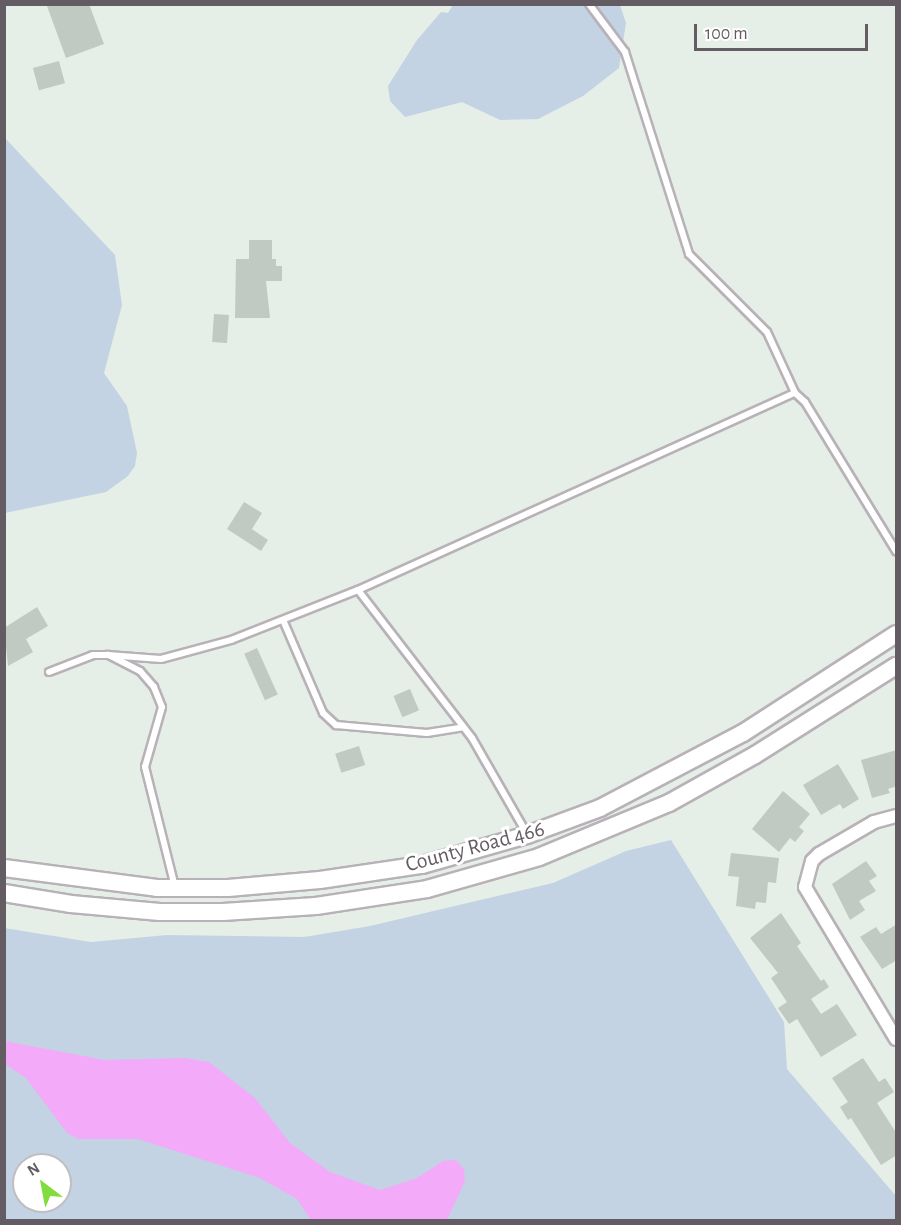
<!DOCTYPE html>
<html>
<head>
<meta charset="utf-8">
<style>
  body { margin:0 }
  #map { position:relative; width:901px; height:1225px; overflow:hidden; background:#e5eee7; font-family:"Alegreya Sans",sans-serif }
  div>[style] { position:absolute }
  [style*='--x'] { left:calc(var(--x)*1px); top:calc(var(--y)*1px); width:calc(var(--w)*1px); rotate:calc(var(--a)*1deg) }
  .green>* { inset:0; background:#c3d3e3 }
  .water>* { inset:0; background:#f3aaf8 }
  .building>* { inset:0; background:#c1c9c3; transform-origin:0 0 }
  .roads { filter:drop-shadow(2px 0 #b8b2b8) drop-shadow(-2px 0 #b8b2b8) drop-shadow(0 2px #b8b2b8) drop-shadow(0 -2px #b8b2b8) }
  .service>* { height:6px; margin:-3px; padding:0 3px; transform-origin:3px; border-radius:3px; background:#fff }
  .minor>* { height:12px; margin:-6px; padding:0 6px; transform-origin:6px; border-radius:6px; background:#fff }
  .secondary>* { height:16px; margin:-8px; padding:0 8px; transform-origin:8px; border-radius:8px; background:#fff }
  span { translate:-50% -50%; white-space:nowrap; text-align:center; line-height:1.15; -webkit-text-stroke:6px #fff; paint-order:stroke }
  .street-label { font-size:22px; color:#645c63 }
  .frame { position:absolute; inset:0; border:6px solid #645c63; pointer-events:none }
  .north { position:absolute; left:12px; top:1153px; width:60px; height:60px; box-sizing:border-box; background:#fff; border:2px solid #c1bec1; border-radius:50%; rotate:328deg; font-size:16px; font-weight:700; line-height:24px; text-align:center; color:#645c63 }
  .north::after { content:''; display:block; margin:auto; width:21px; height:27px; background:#81dc3d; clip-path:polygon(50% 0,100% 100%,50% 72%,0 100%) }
  .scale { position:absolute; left:694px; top:24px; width:174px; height:27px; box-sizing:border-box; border:3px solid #645c63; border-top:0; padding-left:8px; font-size:18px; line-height:21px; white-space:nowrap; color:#645c63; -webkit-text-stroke:4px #fff; paint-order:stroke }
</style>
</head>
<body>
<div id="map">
  <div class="green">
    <div style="clip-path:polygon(453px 5px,620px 5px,626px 23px,619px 68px,583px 96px,538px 119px,500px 120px,462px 102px,405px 117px,390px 101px,388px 86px,417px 40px,441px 12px,448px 13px)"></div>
    <div style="clip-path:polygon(4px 137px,115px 255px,122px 305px,104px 373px,127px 406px,137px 453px,135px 466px,128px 476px,106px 492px,5px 513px)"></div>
    <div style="clip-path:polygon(evenodd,671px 840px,784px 1022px,787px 1069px,896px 1196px,896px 1220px,5px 1220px,4px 928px,91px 942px,167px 935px,304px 937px,370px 926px,553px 883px,626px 851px,671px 840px,24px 1165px,60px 1165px,60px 1201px,24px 1201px,24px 1165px)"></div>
  </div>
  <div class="water">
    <div style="clip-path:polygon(4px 1041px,105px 1060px,185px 1058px,209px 1062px,255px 1098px,290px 1143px,330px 1172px,380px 1190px,417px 1178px,443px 1161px,456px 1160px,464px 1169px,465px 1181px,447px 1220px,311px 1220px,297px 1199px,260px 1178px,138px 1139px,78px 1139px,67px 1133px,26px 1078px,5px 1064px)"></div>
  </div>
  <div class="building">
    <div style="clip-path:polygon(52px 4px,89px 4px,104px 44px,66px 58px,47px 6px)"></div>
    <div style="left:59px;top:61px;width:23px;height:27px;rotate:75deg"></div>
    <div style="clip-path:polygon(249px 240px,272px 240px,272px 259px,276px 259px,276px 266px,282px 266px,282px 281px,266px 281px,270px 318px,235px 318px,236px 259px,249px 259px)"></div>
    <div style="left:214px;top:314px;width:15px;height:28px;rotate:4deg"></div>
    <div style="clip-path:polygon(244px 502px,262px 513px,252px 529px,268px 540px,261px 551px,227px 529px)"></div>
    <div style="clip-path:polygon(37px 607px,48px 626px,26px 639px,33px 652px,8px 666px,4px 628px)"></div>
    <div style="left:257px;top:648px;width:51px;height:14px;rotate:66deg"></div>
    <div style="left:410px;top:689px;width:23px;height:18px;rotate:67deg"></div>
    <div style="left:359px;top:746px;width:20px;height:25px;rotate:72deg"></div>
    <div style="clip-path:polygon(897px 750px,897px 786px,888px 789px,890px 793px,872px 798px,861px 760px)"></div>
    <div style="clip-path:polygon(838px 764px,859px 799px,843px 809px,840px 804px,821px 815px,803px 785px)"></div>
    <div style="clip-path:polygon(783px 791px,810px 814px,799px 827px,804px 831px,795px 842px,790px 838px,779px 852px,752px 829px)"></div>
    <div style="clip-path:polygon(731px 853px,779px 858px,776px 883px,768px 882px,766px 903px,756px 902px,755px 909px,736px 906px,739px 877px,728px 876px)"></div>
    <div style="clip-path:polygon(866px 861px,877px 876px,869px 881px,876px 891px,859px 901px,865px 910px,850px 920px,832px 884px)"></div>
    <div style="clip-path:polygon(781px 913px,801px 943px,797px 946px,821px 981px,824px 979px,829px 987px,811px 999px,821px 1014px,837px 1004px,857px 1035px,821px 1057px,797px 1019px,789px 1024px,778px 1008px,787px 1002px,771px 978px,778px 973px,750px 938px)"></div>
    <div style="clip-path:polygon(897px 924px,897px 960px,882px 969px,860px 937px,876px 927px,881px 934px)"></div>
    <div style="clip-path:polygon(863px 1058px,879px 1082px,885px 1078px,894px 1092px,877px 1103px,897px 1134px,897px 1155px,881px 1165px,851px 1118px,848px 1120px,840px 1107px,848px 1102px,832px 1078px)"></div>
  </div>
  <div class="roads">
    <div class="service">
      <div style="--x:589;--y:4;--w:60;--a:53.1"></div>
      <div style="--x:625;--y:52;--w:212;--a:72.4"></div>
      <div style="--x:689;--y:254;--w:110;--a:45"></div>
      <div style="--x:767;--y:332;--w:67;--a:65.3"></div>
      <div style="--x:358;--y:590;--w:187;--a:52.4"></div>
      <div style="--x:472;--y:738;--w:111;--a:60.2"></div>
      <div style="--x:283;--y:620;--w:101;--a:66.7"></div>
      <div style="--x:323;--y:713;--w:18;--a:43"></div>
      <div style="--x:336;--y:725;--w:91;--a:5"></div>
      <div style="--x:427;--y:733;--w:36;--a:-9"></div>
      <div style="--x:49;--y:672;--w:47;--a:-21.1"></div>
      <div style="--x:93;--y:655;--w:15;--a:0"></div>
      <div style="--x:175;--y:887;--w:124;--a:-104"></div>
      <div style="--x:145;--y:767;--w:62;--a:-74.2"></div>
      <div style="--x:162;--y:707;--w:22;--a:-112"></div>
      <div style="--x:154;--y:687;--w:21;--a:-131"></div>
      <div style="--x:140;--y:671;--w:36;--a:-153"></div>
      <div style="--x:108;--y:655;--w:53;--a:4.3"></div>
      <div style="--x:161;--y:659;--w:73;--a:-15.2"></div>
      <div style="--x:231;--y:640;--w:136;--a:-21.5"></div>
      <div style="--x:358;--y:590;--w:479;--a:-24.3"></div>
      <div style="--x:795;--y:393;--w:13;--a:42"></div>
      <div style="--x:805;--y:402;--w:175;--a:58.6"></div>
    </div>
    <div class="minor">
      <div style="--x:896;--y:816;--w:23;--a:165"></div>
      <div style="--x:874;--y:822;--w:64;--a:149.8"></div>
      <div style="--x:819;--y:854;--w:10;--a:135"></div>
      <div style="--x:812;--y:861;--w:27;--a:105"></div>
      <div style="--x:805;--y:887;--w:177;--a:59.1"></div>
    </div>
    <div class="secondary">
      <div style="--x:4;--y:868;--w:154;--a:7.4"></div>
      <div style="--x:157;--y:888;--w:71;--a:0"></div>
      <div style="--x:228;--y:888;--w:92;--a:-5"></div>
      <div style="--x:320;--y:880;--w:103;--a:-8.4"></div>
      <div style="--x:422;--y:865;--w:109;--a:-15.9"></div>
      <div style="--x:527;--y:835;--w:78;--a:-20.3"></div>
      <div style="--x:600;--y:808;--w:161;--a:-27.7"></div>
      <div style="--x:743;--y:733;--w:182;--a:-32.9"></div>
      <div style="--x:4;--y:893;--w:68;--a:9.3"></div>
      <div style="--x:71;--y:904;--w:89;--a:5.1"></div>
      <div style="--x:160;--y:912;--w:63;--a:0"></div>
      <div style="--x:223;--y:912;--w:93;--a:-3.7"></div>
      <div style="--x:316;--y:906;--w:112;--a:-8.7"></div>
      <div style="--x:427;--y:889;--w:116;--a:-15.9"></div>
      <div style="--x:539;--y:857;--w:141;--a:-22.6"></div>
      <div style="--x:669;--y:803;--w:98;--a:-29.2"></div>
      <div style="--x:755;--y:755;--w:167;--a:-32.3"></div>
    </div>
  </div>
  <div class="street-label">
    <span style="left:475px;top:847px;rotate:-15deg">County Road 466</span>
  </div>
  <div class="frame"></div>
  <div class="north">N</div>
  <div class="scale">100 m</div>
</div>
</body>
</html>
